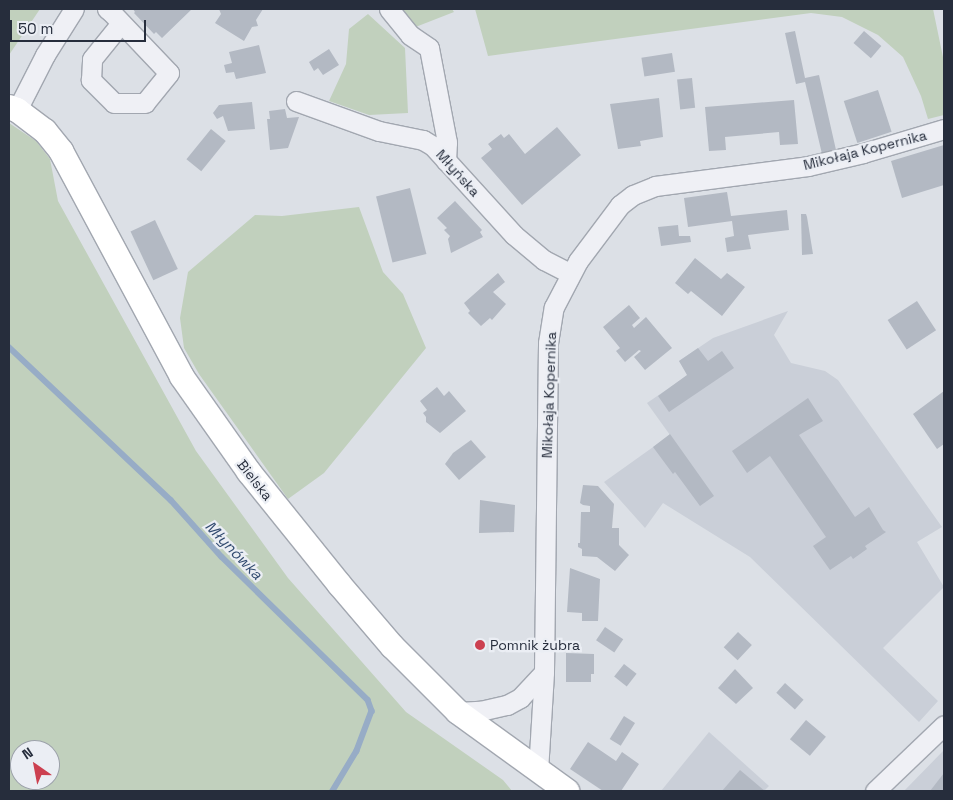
<!DOCTYPE html>
<html>
<head>
<meta charset="utf-8">
<style>
  body { margin:0 }
  #map { position:relative; width:953px; height:800px; overflow:hidden; background:#dce0e6; font-family:"Space Grotesk",sans-serif }
  div>[style] { position:absolute }
  [style*='--x'] { left:calc(var(--x)*1px); top:calc(var(--y)*1px); width:calc(var(--w)*1px); rotate:calc(var(--a)*1deg) }
  .built>* { inset:0; background:#cacfd8 }
  .green>* { inset:0; background:#c1d0bd }
  .stream>* { height:5.5px; margin:-2.75px; padding:0 2.75px; transform-origin:2.75px; border-radius:2.75px; background:#97acc6 }
  .building>* { inset:0; background:#b3b9c3; transform-origin:0 0 }
  .roads { filter:drop-shadow(1px 0 #a2a7b0) drop-shadow(-1px 0 #a2a7b0) drop-shadow(0 1px #a2a7b0) drop-shadow(0 -1px #a2a7b0) }
  .minor>* { height:19px; margin:-9.5px; padding:0 9.5px; transform-origin:9.5px; border-radius:9.5px; background:#eff0f5 }
  .major>* { height:24px; margin:-12px; padding:0 12px; transform-origin:12px; border-radius:12px; background:#fff }
  .dots>* { width:14px; height:14px; translate:-50% -50%; box-sizing:border-box; border:2px solid #ebeef4; border-radius:50% }
  span { translate:-50% -50%; white-space:nowrap; text-align:center; line-height:1.15; -webkit-text-stroke:4.5px #ebeef4; paint-order:stroke }
  .street-label { font-size:14px; color:#262d3c }
  .poi-label { font-size:14px; color:#262d3c }
  .left { translate:0 -50%; text-align:left }
  .water-label { font-size:15px; color:#314a6f; font-style:italic }
  .frame { position:absolute; inset:0; border:10px solid #262d3c; pointer-events:none }
  .north { position:absolute; left:10px; top:740px; width:50px; height:50px; box-sizing:border-box; background:#ebeef4; border:1px solid #9ca1aa; border-radius:50%; rotate:327deg; font-size:14px; font-weight:700; line-height:20px; text-align:center; color:#262d3c }
  .north::after { content:''; display:block; margin:auto; width:18px; height:22px; background:#cc4050; clip-path:polygon(50% 0,100% 100%,50% 72%,0 100%) }
  .scale { position:absolute; left:10px; top:20px; width:136px; height:22px; box-sizing:border-box; border:2px solid #262d3c; border-top:0; padding-left:6px; font-size:15px; line-height:18px; white-space:nowrap; color:#262d3c; -webkit-text-stroke:4px #ebeef4; paint-order:stroke }
</style>
</head>
<body>
<div id="map">
  <div class="built">
    <div style="clip-path:polygon(788px 311px,774px 335px,791px 363px,825px 371px,838px 380px,942px 527px,917px 542px,944px 587px,883px 648px,938px 701px,919px 722px,750px 557px,663px 503px,645px 528px,604px 482px,670px 435px,647px 403px,688px 375px,679px 361px,713px 338px)"></div>
    <div style="clip-path:polygon(709px 732px,769px 786px,764px 791px,661px 791px)"></div>
    <div style="clip-path:polygon(944px 750px,944px 791px,904px 791px)"></div>
  </div>
  <div class="green">
    <div style="clip-path:polygon(9px 9px,40px 9px,9px 55px)"></div>
    <div style="clip-path:polygon(399px 9px,452px 9px,454px 12px,413px 28px)"></div>
    <div style="clip-path:polygon(475px 9px,933px 9px,944px 62px,944px 115px,928px 119px,921px 96px,903px 57px,878px 35px,842px 17px,811px 13px,488px 56px)"></div>
    <div style="clip-path:polygon(368px 14px,405px 48px,408px 113px,369px 115px,329px 101px,346px 64px,349px 29px)"></div>
    <div style="clip-path:polygon(evenodd,9px 123px,36px 141px,50px 159px,58px 201px,196px 451px,288px 578px,406px 712px,503px 780px,512px 791px,9px 791px,9px 123px,20px 750px,50px 750px,50px 780px,20px 780px,20px 750px)"></div>
    <div style="clip-path:polygon(359px 207px,383px 272px,403px 294px,426px 348px,324px 473px,288px 499px,199px 374px,184px 348px,180px 318px,188px 272px,255px 215px,282px 216px)"></div>
  </div>
  <div class="stream">
    <div style="--x:9;--y:347;--w:223;--a:43.4"></div>
    <div style="--x:171;--y:500;--w:76;--a:48.2"></div>
    <div style="--x:222;--y:557;--w:204;--a:44.4"></div>
    <div style="--x:368;--y:700;--w:12;--a:70"></div>
    <div style="--x:372;--y:711;--w:43;--a:110.6"></div>
    <div style="--x:357;--y:751;--w:47;--a:121"></div>
  </div>
  <div class="building">
    <div style="clip-path:polygon(133px 9px,192px 9px,162px 38px,156px 32px,154px 34px,134px 13px,135px 12px)"></div>
    <div style="clip-path:polygon(219px 9px,263px 9px,256px 20px,258px 26px,252px 27px,244px 41px,215px 23px,221px 14px)"></div>
    <div style="clip-path:polygon(795px 31px,805px 78px,819px 75px,836px 150px,822px 154px,805px 82px,796px 84px,785px 33px)"></div>
    <div style="left:864px;top:31px;width:23px;height:16px;rotate:41deg"></div>
    <div style="clip-path:polygon(259px 45px,266px 73px,236px 79px,234px 72px,226px 73px,224px 65px,232px 63px,229px 52px)"></div>
    <div style="clip-path:polygon(329px 49px,339px 65px,323px 75px,318px 68px,314px 71px,309px 62px)"></div>
    <div style="left:672px;top:53px;width:19px;height:31px;rotate:81deg"></div>
    <div style="left:692px;top:78px;width:30px;height:15px;rotate:84deg"></div>
    <div style="left:878px;top:90px;width:44px;height:36px;rotate:72deg"></div>
    <div style="clip-path:polygon(659px 98px,663px 137px,640px 141px,641px 146px,618px 149px,610px 104px)"></div>
    <div style="clip-path:polygon(794px 100px,798px 144px,780px 145px,779px 132px,725px 137px,726px 150px,709px 151px,705px 107px)"></div>
    <div style="clip-path:polygon(252px 102px,255px 129px,228px 131px,223px 116px,217px 119px,213px 113px,219px 105px)"></div>
    <div style="clip-path:polygon(285px 109px,287px 118px,299px 117px,288px 148px,270px 150px,267px 119px,270px 119px,269px 111px)"></div>
    <div style="clip-path:polygon(557px 127px,581px 155px,522px 205px,481px 158px,492px 149px,488px 144px,501px 134px,504px 138px,509px 134px,525px 154px)"></div>
    <div style="left:211px;top:129px;width:19px;height:39px;rotate:39deg"></div>
    <div style="clip-path:polygon(944px 145px,944px 185px,902px 198px,891px 161px)"></div>
    <div style="left:410px;top:188px;width:68px;height:35px;rotate:76deg"></div>
    <div style="clip-path:polygon(727px 192px,731px 216px,787px 210px,789px 230px,748px 235px,751px 249px,727px 252px,725px 238px,734px 236px,732px 221px,688px 227px,684px 198px)"></div>
    <div style="clip-path:polygon(455px 201px,482px 230px,480px 232px,483px 237px,451px 253px,448px 239px,450px 236px,444px 230px,447px 228px,437px 218px)"></div>
    <div style="clip-path:polygon(801px 214px,806px 214px,807px 217px,813px 254px,802px 255px)"></div>
    <div style="left:155px;top:220px;width:54px;height:27px;rotate:65deg"></div>
    <div style="clip-path:polygon(678px 225px,679px 236px,690px 236px,691px 242px,661px 246px,658px 227px)"></div>
    <div style="clip-path:polygon(695px 258px,721px 279px,727px 273px,745px 287px,722px 316px,691px 291px,688px 294px,675px 283px)"></div>
    <div style="clip-path:polygon(498px 273px,505px 282px,493px 292px,506px 304px,492px 320px,490px 318px,481px 326px,468px 313px,470px 311px,464px 303px)"></div>
    <div style="left:917px;top:301px;width:35px;height:35px;rotate:57deg"></div>
    <div style="clip-path:polygon(629px 305px,640px 318px,632px 325px,634px 328px,646px 317px,672px 348px,645px 370px,634px 357px,641px 351px,639px 350px,625px 362px,616px 351px,620px 348px,603px 327px)"></div>
    <div style="clip-path:polygon(698px 348px,708px 361px,722px 351px,734px 368px,669px 412px,658px 396px,687px 375px,679px 361px)"></div>
    <div style="clip-path:polygon(437px 387px,444px 396px,449px 391px,466px 411px,440px 433px,426px 422px,426px 417px,423px 413px,427px 410px,420px 401px)"></div>
    <div style="clip-path:polygon(944px 391px,944px 444px,937px 449px,913px 414px)"></div>
    <div style="clip-path:polygon(808px 398px,823px 421px,799px 435px,855px 517px,869px 507px,883px 530px,886px 532px,865px 546px,867px 549px,853px 559px,851px 556px,830px 570px,813px 546px,826px 537px,770px 456px,747px 473px,732px 451px)"></div>
    <div style="clip-path:polygon(670px 434px,714px 496px,700px 506px,675px 472px,673px 474px,653px 447px)"></div>
    <div style="clip-path:polygon(471px 440px,486px 457px,459px 480px,445px 464px,453px 453px)"></div>
    <div style="clip-path:polygon(583px 485px,598px 486px,614px 504px,612px 528px,619px 528px,619px 545px,629px 555px,615px 571px,597px 557px,582px 556px,582px 549px,578px 547px,578px 543px,580px 543px,581px 512px,590px 512px,590px 506px,583px 505px,580px 503px)"></div>
    <div style="clip-path:polygon(480px 500px,515px 505px,514px 532px,479px 533px)"></div>
    <div style="clip-path:polygon(570px 568px,600px 579px,598px 621px,582px 621px,582px 613px,567px 612px)"></div>
    <div style="left:605px;top:627px;width:22px;height:16px;rotate:34deg"></div>
    <div style="left:738px;top:632px;width:19px;height:21px;rotate:43deg"></div>
    <div style="clip-path:polygon(566px 653px,594px 654px,594px 674px,591px 674px,591px 682px,566px 682px)"></div>
    <div style="left:624px;top:664px;width:16px;height:16px;rotate:38deg"></div>
    <div style="clip-path:polygon(735px 669px,753px 688px,736px 704px,718px 688px)"></div>
    <div style="left:785px;top:683px;width:25px;height:13px;rotate:42deg"></div>
    <div style="left:624px;top:716px;width:13px;height:27px;rotate:32deg"></div>
    <div style="left:806px;top:720px;width:26px;height:25px;rotate:40deg"></div>
    <div style="clip-path:polygon(588px 742px,616px 761px,622px 752px,639px 764px,621px 791px,603px 791px,570px 769px)"></div>
    <div style="clip-path:polygon(740px 770px,765px 791px,722px 791px)"></div>
    <div style="clip-path:polygon(944px 773px,944px 791px,930px 791px)"></div>
  </div>
  <div class="roads">
    <div class="minor">
      <div style="--x:107;--y:9;--w:5;--a:37"></div>
      <div style="--x:111;--y:12;--w:84;--a:46.4"></div>
      <div style="--x:169;--y:73;--w:38;--a:129"></div>
      <div style="--x:145;--y:103;--w:31;--a:180"></div>
      <div style="--x:114;--y:103;--w:33;--a:-135"></div>
      <div style="--x:91;--y:80;--w:21;--a:-87"></div>
      <div style="--x:92;--y:59;--w:46;--a:-51.1"></div>
      <div style="--x:389;--y:9;--w:33;--a:51"></div>
      <div style="--x:410;--y:35;--w:23;--a:34"></div>
      <div style="--x:429;--y:48;--w:96;--a:79.2"></div>
      <div style="--x:447;--y:142;--w:19;--a:93"></div>
      <div style="--x:296;--y:101;--w:88;--a:19.9"></div>
      <div style="--x:379;--y:131;--w:45;--a:11.6"></div>
      <div style="--x:423;--y:140;--w:12;--a:31"></div>
      <div style="--x:433;--y:146;--w:120;--a:47.7"></div>
      <div style="--x:514;--y:235;--w:39;--a:40"></div>
      <div style="--x:544;--y:260;--w:29;--a:27"></div>
      <div style="--x:17;--y:110;--w:62;--a:-63"></div>
      <div style="--x:45;--y:55;--w:54;--a:-57.8"></div>
      <div style="--x:458;--y:712;--w:22;--a:-3"></div>
      <div style="--x:480;--y:711;--w:28;--a:-13"></div>
      <div style="--x:507;--y:705;--w:15;--a:-28"></div>
      <div style="--x:520;--y:698;--w:35;--a:-47"></div>
      <div style="--x:538;--y:771;--w:99;--a:-86.5"></div>
      <div style="--x:544;--y:672;--w:329;--a:-89.3"></div>
      <div style="--x:548;--y:343;--w:36;--a:-81"></div>
      <div style="--x:554;--y:307;--w:52;--a:-62.4"></div>
      <div style="--x:578;--y:261;--w:70;--a:-53.1"></div>
      <div style="--x:620;--y:205;--w:16;--a:-38"></div>
      <div style="--x:633;--y:195;--w:24;--a:-22"></div>
      <div style="--x:655;--y:186;--w:154;--a:-7.4"></div>
      <div style="--x:808;--y:166;--w:57;--a:-13.3"></div>
      <div style="--x:863;--y:153;--w:84;--a:-16.5"></div>
      <div style="--x:875;--y:791;--w:95;--a:-43.7"></div>
    </div>
    <div class="major">
      <div style="--x:9;--y:107;--w:9;--a:21"></div>
      <div style="--x:17;--y:110;--w:35;--a:37"></div>
      <div style="--x:45;--y:131;--w:26;--a:51"></div>
      <div style="--x:61;--y:151;--w:256;--a:61.8"></div>
      <div style="--x:182;--y:377;--w:116;--a:54.8"></div>
      <div style="--x:249;--y:472;--w:144;--a:51.2"></div>
      <div style="--x:339;--y:584;--w:82;--a:49.5"></div>
      <div style="--x:392;--y:646;--w:93;--a:45"></div>
      <div style="--x:458;--y:712;--w:135;--a:35.9"></div>
    </div>
  </div>
  <div class="dots">
    <div style="left:480px;top:645px;background:#cc4050"></div>
  </div>
  <div class="street-label">
    <span style="left:865px;top:150px;rotate:-14deg">Mikołaja Kopernika</span>
    <span style="left:458px;top:173px;rotate:48deg">Młyńska</span>
    <span style="left:549px;top:395px;rotate:-88deg">Mikołaja Kopernika</span>
    <span style="left:255px;top:480px;rotate:52deg">Bielska</span>
  </div>
  <div class="poi-label">
    <span class="left" style="left:490px;top:645px">Pomnik żubra</span>
  </div>
  <div class="water-label">
    <span style="left:234px;top:550px;rotate:46deg">Młynówka</span>
  </div>
  <div class="frame"></div>
  <div class="north">N</div>
  <div class="scale">50 m</div>
</div>
</body>
</html>
